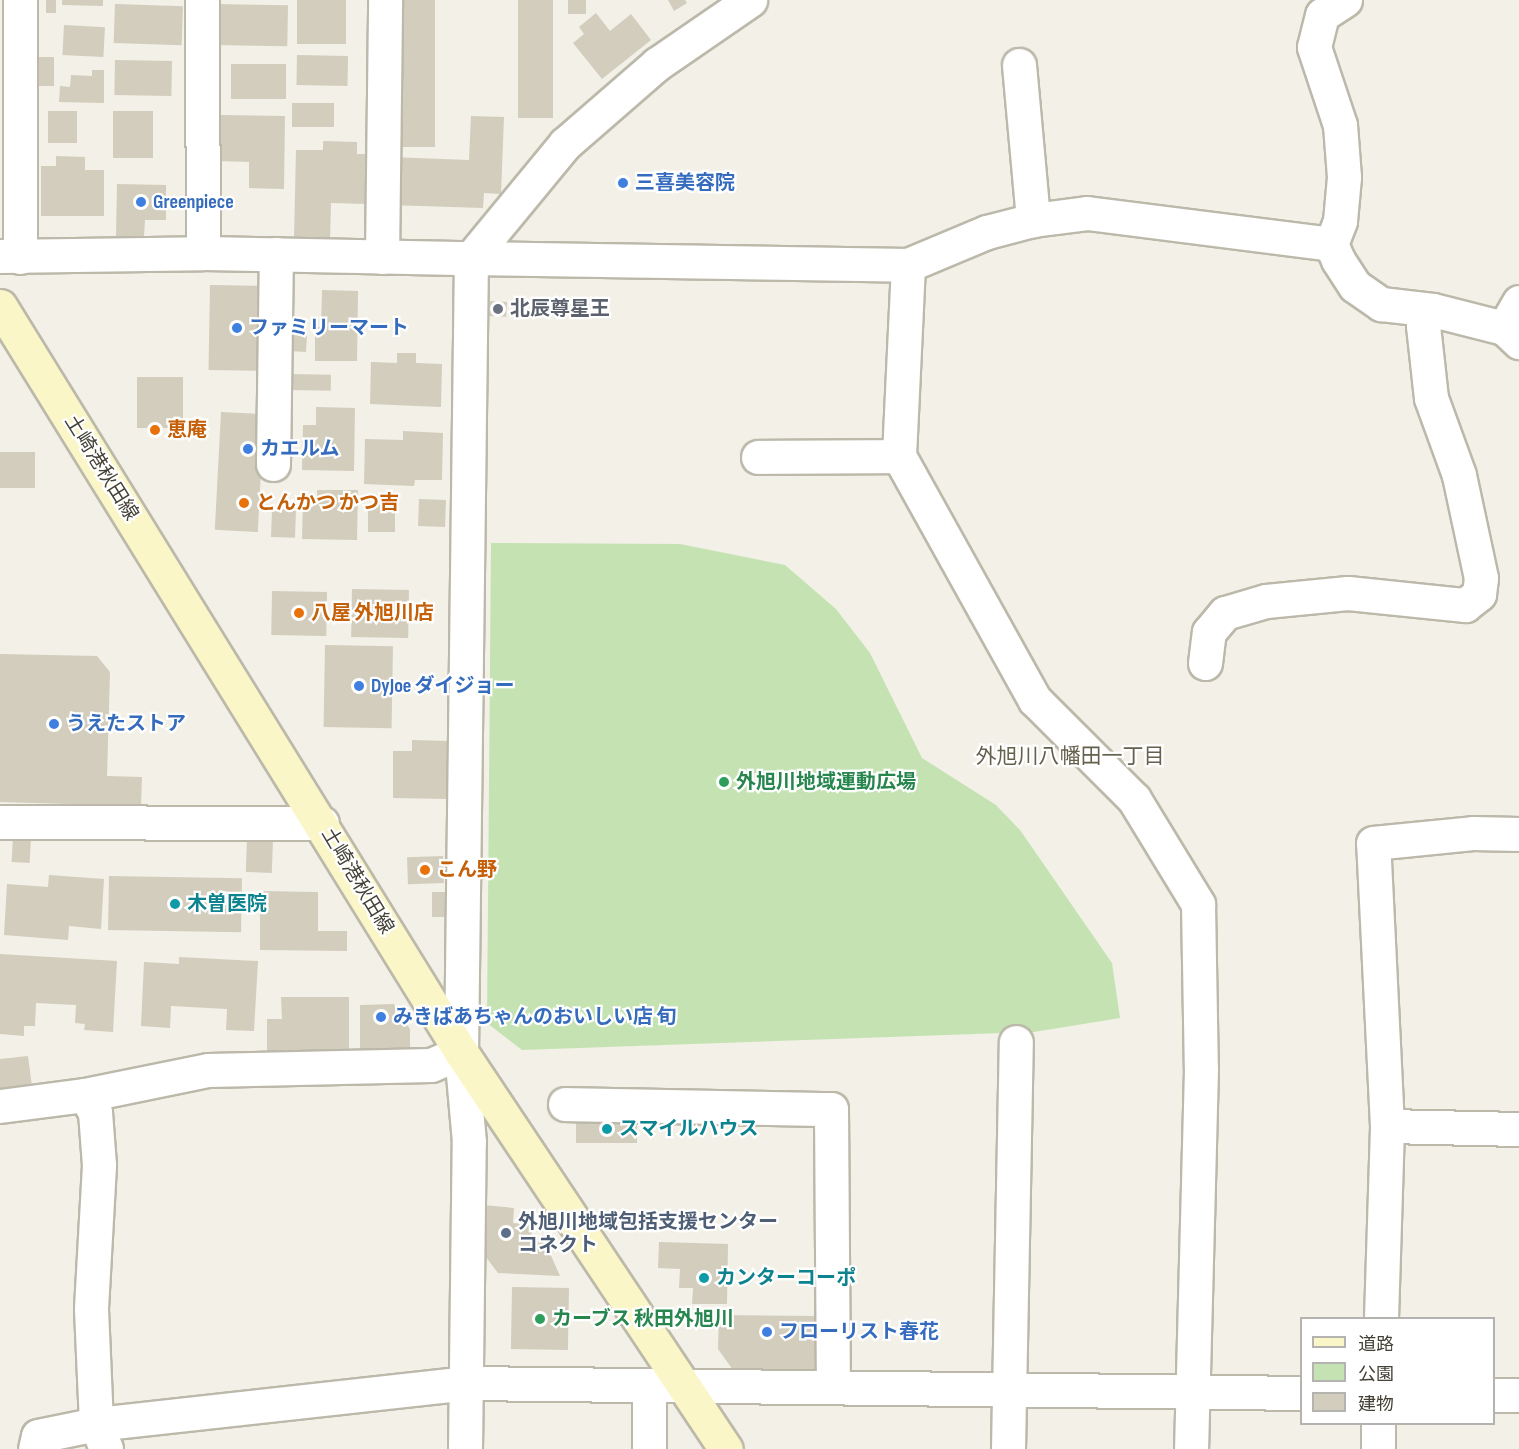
<!DOCTYPE html>
<html>
<head>
<meta charset="utf-8">
<style>
  body { margin:0 }
  #map { position:relative; width:1519px; height:1449px; overflow:hidden; background:#f2f0e7; font-family:"Sofia Sans Condensed","Noto Sans JP",sans-serif }
  div>[style] { position:absolute }
  [style*='--x'] { left:calc(var(--x)*1px); top:calc(var(--y)*1px); width:calc(var(--w)*1px); rotate:calc(var(--a)*1deg) }
  .green>* { inset:0; background:#c5e3b2 }
  .building>* { inset:0; background:#d2cdbd; transform-origin:0 0 }
  .roads { filter:drop-shadow(2px 0 #bcb9aa) drop-shadow(-2px 0 #bcb9aa) drop-shadow(0 2px #bcb9aa) drop-shadow(0 -2px #bcb9aa) }
  .minor>* { height:33px; margin:-16.5px; padding:0 16.5px; transform-origin:16.5px; border-radius:16.5px; background:#fff }
  .tertiary>* { height:33px; margin:-16.5px; padding:0 16.5px; transform-origin:16.5px; border-radius:16.5px; background:#fff }
  .secondary>* { height:33px; margin:-16.5px; padding:0 16.5px; transform-origin:16.5px; border-radius:16.5px; background:#faf6c8 }
  .dots>* { width:16px; height:16px; translate:-50% -50%; box-sizing:border-box; border:3px solid #fff; border-radius:50% }
  span { translate:-50% -50%; white-space:nowrap; text-align:center; line-height:1.15; -webkit-text-stroke:4.5px #fff; paint-order:stroke }
  .shop-label { font-size:20px; color:#366cbe; font-weight:700 }
  .left { translate:0 -50%; text-align:left }
  .worship-label { font-size:20px; color:#5b616d; font-weight:700 }
  .food-label { font-size:20px; color:#c56008; font-weight:700 }
  .street-label { font-size:20px; color:#444136 }
  .leisure-label { font-size:20px; color:#27864d; font-weight:700 }
  .culture-label { font-size:20px; color:#0d838f; font-weight:700 }
  .service-label { font-size:20px; color:#4e5e75; font-weight:700 }
  .neighbourhood-label { font-size:21px; color:#66604e }
  .legend { position:absolute; left:1300px; top:1317px; width:195px; height:108px; box-sizing:border-box; background:#fff; border:2px solid #b4b3af; margin:0; padding:8px 10px; list-style:none; font-size:18px; color:#444136 }
  .legend li { display:flex; align-items:center; gap:12px; height:30px }
  .legend b { width:30px; border:2px solid #b4b3af }
</style>
</head>
<body>
<div id="map">
  <div class="green">
    <div style="clip-path:polygon(491px 543px,680px 544px,785px 565px,836px 609px,870px 653px,922px 758px,996px 805px,1020px 830px,1112px 963px,1120px 1018px,1034px 1032px,522px 1050px,487px 1023px)"></div>
  </div>
  <div class="building">
    <div style="left:46px;top:0;width:10px;height:13px"></div>
    <div style="clip-path:polygon(62px 0,103px 0,103px 6px,62px 5px)"></div>
    <div style="left:297px;top:0;width:49px;height:44px"></div>
    <div style="left:396px;top:0;width:39px;height:147px"></div>
    <div style="left:518px;top:0;width:35px;height:118px"></div>
    <div style="left:568px;top:0;width:18px;height:14px"></div>
    <div style="clip-path:polygon(668px 0,685px 0,687px 3px,674px 11px)"></div>
    <div style="left:115px;top:4px;width:68px;height:39px;rotate:2deg"></div>
    <div style="left:216px;top:4px;width:72px;height:41px;rotate:1deg"></div>
    <div style="clip-path:polygon(596px 13px,610px 31px,631px 14px,651px 40px,602px 79px,573px 43px,584px 34px,579px 27px)"></div>
    <div style="left:64px;top:25px;width:41px;height:30px;rotate:3deg"></div>
    <div style="left:297px;top:55px;width:51px;height:30px;rotate:1deg"></div>
    <div style="left:54px;top:57px;width:29px;height:24px;rotate:90deg"></div>
    <div style="left:115px;top:60px;width:57px;height:35px;rotate:1deg"></div>
    <div style="left:286px;top:64px;width:35px;height:55px;rotate:90deg"></div>
    <div style="clip-path:polygon(92px 70px,104px 70px,104px 103px,59px 102px,60px 86px,70px 87px,71px 75px,92px 76px)"></div>
    <div style="left:292px;top:103px;width:42px;height:24px"></div>
    <div style="left:48px;top:111px;width:29px;height:32px"></div>
    <div style="left:113px;top:111px;width:40px;height:47px"></div>
    <div style="clip-path:polygon(219px 115px,285px 116px,284px 189px,249px 188px,249px 162px,218px 161px)"></div>
    <div style="clip-path:polygon(471px 116px,504px 117px,501px 194px,484px 193px,483px 208px,388px 205px,390px 157px,469px 160px)"></div>
    <div style="clip-path:polygon(323px 141px,357px 142px,357px 154px,368px 154px,367px 204px,331px 203px,330px 241px,294px 239px,296px 150px,323px 150px)"></div>
    <div style="clip-path:polygon(56px 156px,85px 157px,85px 170px,104px 170px,104px 216px,41px 216px,41px 166px,56px 166px)"></div>
    <div style="clip-path:polygon(117px 184px,166px 185px,166px 220px,145px 220px,144px 236px,116px 236px)"></div>
    <div style="left:210px;top:285px;width:56px;height:85px;rotate:1deg"></div>
    <div style="clip-path:polygon(322px 290px,358px 291px,357px 361px,315px 361px,315px 327px,321px 327px)"></div>
    <div style="left:490px;top:301px;width:17px;height:15px;rotate:3deg"></div>
    <div style="left:291px;top:335px;width:16px;height:16px;rotate:4deg"></div>
    <div style="clip-path:polygon(397px 353px,416px 353px,416px 363px,442px 364px,441px 407px,370px 404px,371px 362px,397px 363px)"></div>
    <div style="left:290px;top:374px;width:41px;height:16px;rotate:1deg"></div>
    <div style="left:137px;top:377px;width:46px;height:51px"></div>
    <div style="clip-path:polygon(316px 407px,355px 408px,354px 471px,302px 470px,303px 425px,316px 425px)"></div>
    <div style="left:221px;top:412px;width:43px;height:118px;rotate:3deg"></div>
    <div style="clip-path:polygon(403px 431px,443px 433px,442px 480px,415px 480px,414px 486px,364px 484px,365px 439px,403px 440px)"></div>
    <div style="left:0;top:452px;width:35px;height:36px"></div>
    <div style="clip-path:polygon(317px 490px,358px 490px,357px 540px,302px 539px,303px 500px,317px 500px)"></div>
    <div style="left:419px;top:499px;width:27px;height:27px;rotate:2deg"></div>
    <div style="left:368px;top:505px;width:27px;height:27px"></div>
    <div style="left:272px;top:509px;width:24px;height:28px;rotate:2deg"></div>
    <div style="left:352px;top:589px;width:57px;height:48px;rotate:1deg"></div>
    <div style="left:272px;top:591px;width:55px;height:44px;rotate:1deg"></div>
    <div style="left:325px;top:645px;width:68px;height:82px;rotate:1deg"></div>
    <div style="clip-path:polygon(0 654px,97px 656px,110px 672px,107px 776px,142px 777px,141px 806px,0 802px)"></div>
    <div style="clip-path:polygon(412px 740px,449px 741px,448px 799px,393px 798px,393px 751px,412px 751px)"></div>
    <div style="left:13px;top:836px;width:18px;height:26px;rotate:3deg"></div>
    <div style="left:247px;top:838px;width:26px;height:34px;rotate:2deg"></div>
    <div style="left:443px;top:856px;width:27px;height:36px;rotate:88deg"></div>
    <div style="clip-path:polygon(49px 875px,104px 879px,101px 929px,69px 926px,68px 940px,4px 935px,7px 884px,48px 887px)"></div>
    <div style="left:109px;top:876px;width:133px;height:54px;rotate:1deg"></div>
    <div style="clip-path:polygon(260px 891px,318px 892px,318px 931px,347px 931px,347px 951px,260px 950px)"></div>
    <div style="left:432px;top:892px;width:14px;height:25px"></div>
    <div style="clip-path:polygon(0 954px,117px 961px,113px 1032px,84px 1030px,85px 1024px,75px 1023px,76px 1005px,36px 1003px,35px 1026px,24px 1026px,24px 1036px,0 1034px)"></div>
    <div style="clip-path:polygon(179px 957px,258px 961px,254px 1031px,226px 1030px,227px 1009px,171px 1006px,170px 1028px,141px 1026px,144px 962px,179px 964px)"></div>
    <div style="clip-path:polygon(281px 997px,349px 997px,349px 1051px,267px 1051px,267px 1019px,282px 1019px)"></div>
    <div style="clip-path:polygon(394px 1004px,410px 1029px,410px 1051px,360px 1051px,360px 1005px)"></div>
    <div style="clip-path:polygon(28px 1056px,32px 1087px,0 1091px,0 1059px)"></div>
    <div style="left:576px;top:1115px;width:61px;height:28px"></div>
    <div style="clip-path:polygon(483px 1205px,514px 1208px,513px 1223px,532px 1225px,531px 1241px,545px 1242px,560px 1276px,498px 1273px,479px 1248px)"></div>
    <div style="clip-path:polygon(659px 1242px,728px 1244px,727px 1304px,692px 1304px,693px 1288px,679px 1288px,680px 1269px,658px 1268px)"></div>
    <div style="left:512px;top:1287px;width:57px;height:62px;rotate:1deg"></div>
    <div style="clip-path:polygon(719px 1315px,817px 1316px,816px 1378px,738px 1377px,718px 1349px)"></div>
  </div>
  <div class="roads">
    <div class="minor">
      <div style="--x:20;--y:0;--w:257;--a:90"></div>
      <div style="--x:202;--y:0;--w:253;--a:89.8"></div>
      <div style="--x:1345;--y:0;--w:27;--a:147"></div>
      <div style="--x:1322;--y:15;--w:33;--a:104"></div>
      <div style="--x:1314;--y:47;--w:82;--a:71.6"></div>
      <div style="--x:1340;--y:125;--w:52;--a:85.6"></div>
      <div style="--x:1344;--y:177;--w:44;--a:95.2"></div>
      <div style="--x:1340;--y:221;--w:25;--a:111"></div>
      <div style="--x:1331;--y:244;--w:17;--a:66"></div>
      <div style="--x:1338;--y:260;--w:31;--a:57"></div>
      <div style="--x:1355;--y:286;--w:32;--a:35"></div>
      <div style="--x:1381;--y:304;--w:52;--a:6.6"></div>
      <div style="--x:1433;--y:310;--w:73;--a:14.2"></div>
      <div style="--x:1504;--y:328;--w:21;--a:43"></div>
      <div style="--x:1019;--y:65;--w:156;--a:84.8"></div>
      <div style="--x:382;--y:257;--w:257;--a:-89.3"></div>
      <div style="--x:471;--y:258;--w:437;--a:0.9"></div>
      <div style="--x:908;--y:265;--w:86;--a:-22.7"></div>
      <div style="--x:987;--y:232;--w:48;--a:-14.6"></div>
      <div style="--x:1033;--y:220;--w:54;--a:-7.4"></div>
      <div style="--x:1087;--y:213;--w:246;--a:7.2"></div>
      <div style="--x:908;--y:265;--w:191;--a:92.7"></div>
      <div style="--x:899;--y:456;--w:279;--a:60.9"></div>
      <div style="--x:1035;--y:700;--w:140;--a:45"></div>
      <div style="--x:1134;--y:799;--w:123;--a:58.6"></div>
      <div style="--x:1198;--y:904;--w:165;--a:89"></div>
      <div style="--x:1201;--y:1069;--w:380;--a:91.5"></div>
      <div style="--x:1504;--y:328;--w:30;--a:-60"></div>
      <div style="--x:758;--y:457;--w:141;--a:-0.4"></div>
      <div style="--x:273;--y:464;--w:210;--a:-89.2"></div>
      <div style="--x:1205;--y:663;--w:31;--a:-83"></div>
      <div style="--x:1209;--y:632;--w:25;--a:-50"></div>
      <div style="--x:1225;--y:613;--w:43;--a:-16.3"></div>
      <div style="--x:1266;--y:601;--w:82;--a:-5.6"></div>
      <div style="--x:1348;--y:593;--w:118;--a:5.9"></div>
      <div style="--x:1465;--y:605;--w:18;--a:-38"></div>
      <div style="--x:1479;--y:594;--w:16;--a:-83"></div>
      <div style="--x:1481;--y:578;--w:105;--a:-102.1"></div>
      <div style="--x:1459;--y:475;--w:82;--a:-110"></div>
      <div style="--x:1431;--y:398;--w:73;--a:-96.3"></div>
      <div style="--x:1423;--y:325;--w:18;--a:-56"></div>
      <div style="--x:0;--y:822;--w:322;--a:0.2"></div>
      <div style="--x:85;--y:1095;--w:20;--a:60"></div>
      <div style="--x:95;--y:1112;--w:53;--a:85.7"></div>
      <div style="--x:99;--y:1165;--w:144;--a:93.2"></div>
      <div style="--x:91;--y:1309;--w:115;--a:87.5"></div>
      <div style="--x:96;--y:1424;--w:27;--a:68"></div>
      <div style="--x:565;--y:1104;--w:266;--a:1.1"></div>
      <div style="--x:831;--y:1109;--w:278;--a:89.6"></div>
      <div style="--x:0;--y:1106;--w:86;--a:-7.4"></div>
      <div style="--x:85;--y:1095;--w:126;--a:-11.5"></div>
      <div style="--x:208;--y:1070;--w:223;--a:-1.3"></div>
      <div style="--x:431;--y:1065;--w:33;--a:-23"></div>
      <div style="--x:1387;--y:1126;--w:132;--a:1.3"></div>
      <div style="--x:1381;--y:1318;--w:192;--a:-88.2"></div>
      <div style="--x:1387;--y:1126;--w:283;--a:-92.8"></div>
      <div style="--x:1373;--y:843;--w:100;--a:-5.7"></div>
      <div style="--x:1473;--y:833;--w:46;--a:1.2"></div>
      <div style="--x:1494;--y:1395;--w:25;--a:0"></div>
      <div style="--x:35;--y:1449;--w:13;--a:-77"></div>
      <div style="--x:38;--y:1436;--w:59;--a:-11.7"></div>
      <div style="--x:96;--y:1424;--w:371;--a:-6.3"></div>
      <div style="--x:465;--y:1383;--w:837;--a:0.68"></div>
      <div style="--x:465;--y:1449;--w:307;--a:-89.3"></div>
      <div style="--x:469;--y:1142;--w:90;--a:-95.1"></div>
      <div style="--x:461;--y:1052;--w:794;--a:-89.28"></div>
      <div style="--x:471;--y:258;--w:148;--a:-50.5"></div>
      <div style="--x:565;--y:144;--w:122;--a:-41"></div>
      <div style="--x:657;--y:64;--w:113;--a:-34.5"></div>
      <div style="--x:649;--y:1449;--w:64;--a:-90"></div>
      <div style="--x:1008;--y:1449;--w:407;--a:-88.9"></div>
      <div style="--x:1378;--y:1449;--w:25;--a:-90"></div>
    </div>
    <div class="tertiary">
      <div style="--x:0;--y:256;--w:203;--a:-0.8"></div>
      <div style="--x:203;--y:253;--w:268;--a:1.1"></div>
    </div>
    <div class="secondary">
      <div style="--x:0;--y:306;--w:877;--a:58.29"></div>
      <div style="--x:461;--y:1052;--w:477;--a:56.3"></div>
    </div>
  </div>
  <div class="dots">
    <div style="left:623px;top:183px;background:#3f7fe0"></div>
    <div style="left:141px;top:202px;background:#3f7fe0"></div>
    <div style="left:498px;top:309px;background:#6b7280"></div>
    <div style="left:237px;top:328px;background:#3f7fe0"></div>
    <div style="left:155px;top:430px;background:#e8710a"></div>
    <div style="left:248px;top:449px;background:#3f7fe0"></div>
    <div style="left:244px;top:503px;background:#e8710a"></div>
    <div style="left:299px;top:613px;background:#e8710a"></div>
    <div style="left:359px;top:686px;background:#3f7fe0"></div>
    <div style="left:54px;top:724px;background:#3f7fe0"></div>
    <div style="left:724px;top:782px;background:#2e9e5b"></div>
    <div style="left:425px;top:870px;background:#e8710a"></div>
    <div style="left:175px;top:904px;background:#0f9aa8"></div>
    <div style="left:381px;top:1017px;background:#3f7fe0"></div>
    <div style="left:607px;top:1129px;background:#0f9aa8"></div>
    <div style="left:506px;top:1233px;background:#5c6f8a"></div>
    <div style="left:704px;top:1278px;background:#0f9aa8"></div>
    <div style="left:540px;top:1319px;background:#2e9e5b"></div>
    <div style="left:767px;top:1332px;background:#3f7fe0"></div>
  </div>
  <div class="shop-label">
    <span class="left" style="left:635px;top:183px">三喜美容院</span>
    <span class="left" style="left:153px;top:202px">Greenpiece</span>
    <span class="left" style="left:249px;top:328px">ファミリーマート</span>
    <span class="left" style="left:260px;top:449px">カエルム</span>
    <span class="left" style="left:371px;top:686px">DyJoe ダイジョー</span>
    <span class="left" style="left:66px;top:724px">うえたストア</span>
    <span class="left" style="left:393px;top:1017px">みきばあちゃんのおいしい店 旬</span>
    <span class="left" style="left:779px;top:1332px">フローリスト春花</span>
  </div>
  <div class="worship-label">
    <span class="left" style="left:510px;top:309px">北辰尊星王</span>
  </div>
  <div class="food-label">
    <span class="left" style="left:167px;top:430px">恵庵</span>
    <span class="left" style="left:256px;top:503px">とんかつ かつ吉</span>
    <span class="left" style="left:311px;top:613px">八屋 外旭川店</span>
    <span class="left" style="left:437px;top:870px">こん野</span>
  </div>
  <div class="street-label">
    <span style="left:101px;top:468px;rotate:58deg">土崎港秋田線</span>
    <span style="left:357px;top:881px;rotate:59deg">土崎港秋田線</span>
  </div>
  <div class="leisure-label">
    <span class="left" style="left:736px;top:782px">外旭川地域運動広場</span>
    <span class="left" style="left:552px;top:1319px">カーブス 秋田外旭川</span>
  </div>
  <div class="culture-label">
    <span class="left" style="left:187px;top:904px">木曽医院</span>
    <span class="left" style="left:619px;top:1129px">スマイルハウス</span>
    <span class="left" style="left:716px;top:1278px">カンターコーポ</span>
  </div>
  <div class="service-label">
    <span class="left" style="left:518px;top:1234px">外旭川地域包括支援センター<br>コネクト</span>
  </div>
  <div class="neighbourhood-label">
    <span style="left:1070px;top:757px">外旭川八幡田一丁目</span>
  </div>
  <ul class="legend">
  <li><b style="height:8px;background:#faf6c8"></b>道路</li>
  <li><b style="height:16px;background:#c5e3b2"></b>公園</li>
  <li><b style="height:16px;background:#d2cdbd"></b>建物</li>
  </ul>
</div>
</body>
</html>
